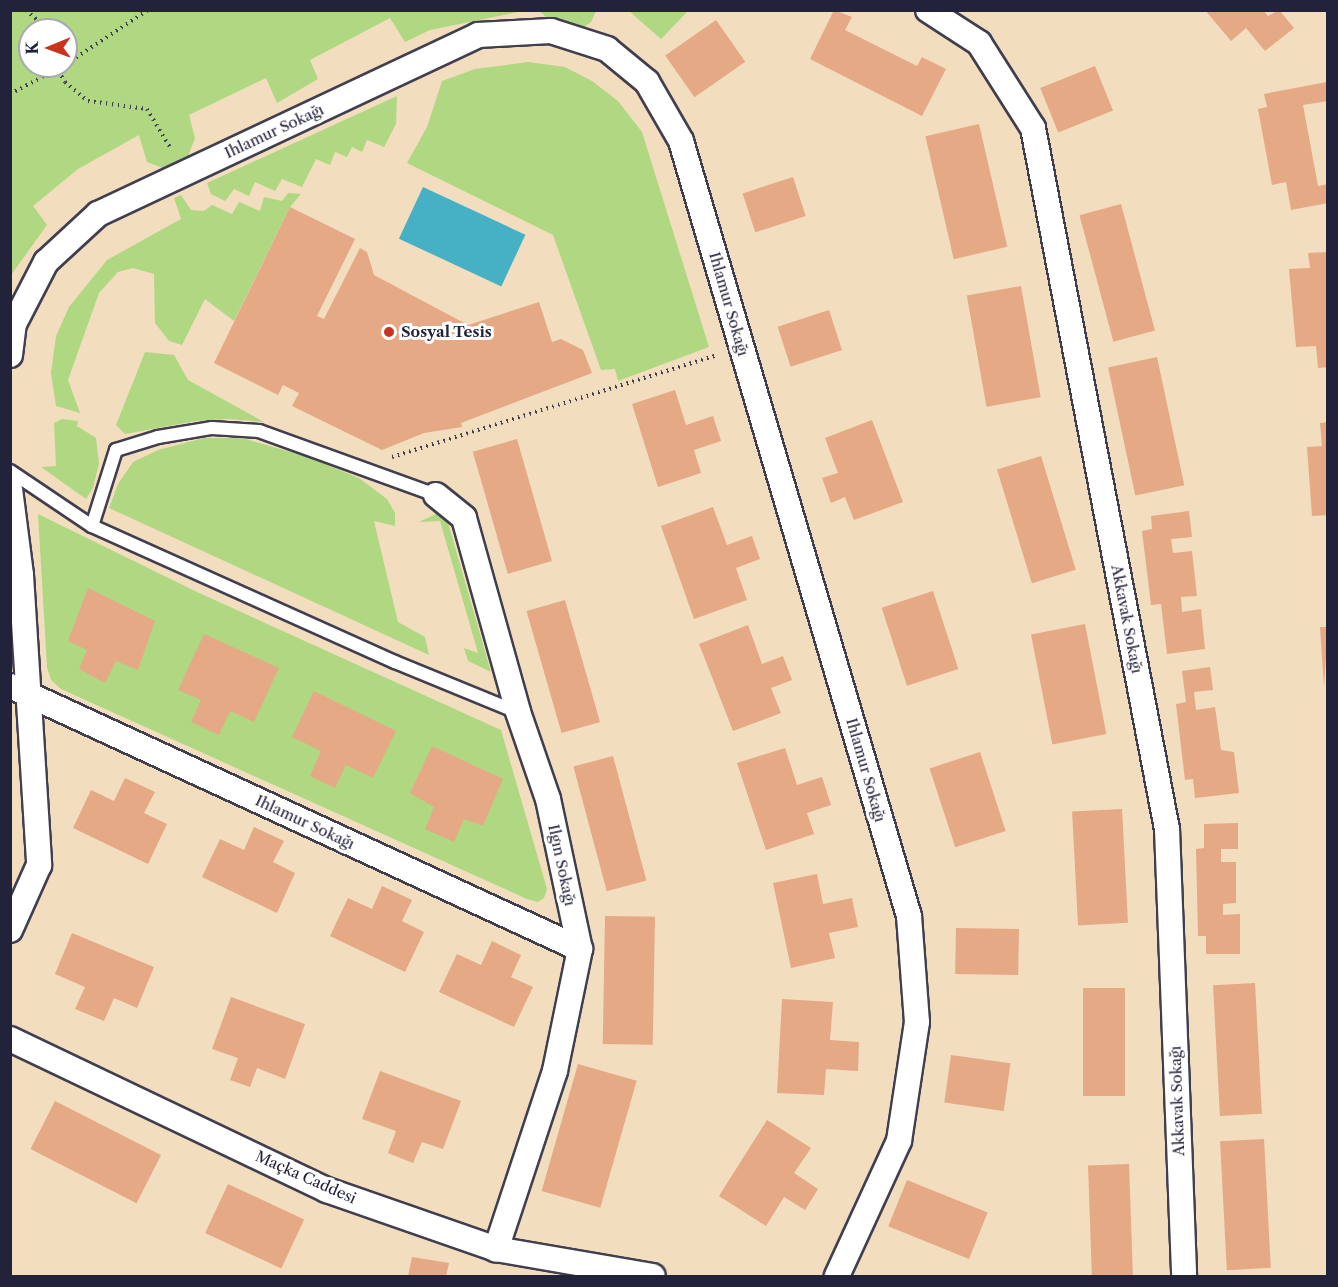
<!DOCTYPE html>
<html>
<head>
<meta charset="utf-8">
<style>
  body { margin:0 }
  #map { position:relative; width:1338px; height:1287px; overflow:hidden; background:#f2ddbe; font-family:"Libre Caslon Text",serif }
  div>[style] { position:absolute }
  [style*='--x'] { left:calc(var(--x)*1px); top:calc(var(--y)*1px); width:calc(var(--w)*1px); rotate:calc(var(--a)*1deg) }
  .green>* { inset:0; background:#b0d882 }
  .water>* { inset:0; background:#46b0c5; transform-origin:0 0 }
  .building>* { inset:0; background:#e5a986; transform-origin:0 0 }
  .path>* { height:4px; margin-top:-2px; transform-origin:0; background:repeating-linear-gradient(90deg,#413e4f 0 1.5px,transparent 0 6px) }
  .roads { filter:drop-shadow(2px 0 #413e4f) drop-shadow(-2px 0 #413e4f) drop-shadow(0 2px #413e4f) drop-shadow(0 -2px #413e4f) }
  .lane>* { height:12px; margin:-6px; padding:0 6px; transform-origin:6px; border-radius:6px; background:#fff }
  .street>* { height:24px; margin:-12px; padding:0 12px; transform-origin:12px; border-radius:12px; background:#fff }
  .dots>* { width:16px; height:16px; translate:-50% -50%; box-sizing:border-box; border:3px solid #fff; border-radius:50% }
  span { translate:-50% -50%; white-space:nowrap; text-align:center; line-height:1.15; -webkit-text-stroke:6px #fff; paint-order:stroke }
  .street-label { font-size:15px; color:#22223b }
  .poi-label { font-size:15px; color:#22223b; font-weight:700 }
  .left { translate:0 -50%; text-align:left }
  .frame { position:absolute; inset:0; border:12px solid #22223b; pointer-events:none }
  .north { position:absolute; left:18px; top:18px; width:60px; height:60px; box-sizing:border-box; background:#fff; border:2px solid #a7a7b1; border-radius:50%; rotate:269deg; font-size:16px; font-weight:700; line-height:24px; text-align:center; color:#22223b }
  .north::after { content:''; display:block; margin:auto; width:21px; height:27px; background:#c8321e; clip-path:polygon(50% 0,100% 100%,50% 72%,0 100%) }
</style>
</head>
<body>
<div id="map">
  <div class="green">
    <div style="clip-path:polygon(evenodd,11px 11px,523px 11px,430px 30px,405px 42px,390px 18px,310px 60px,318px 79px,277px 103px,266px 78px,189px 115px,195px 138px,181px 175px,147px 162px,139px 135px,78px 169px,33px 206px,47px 225px,11px 275px,11px 11px,30px 30px,66px 30px,66px 66px,30px 66px,30px 30px)"></div>
    <div style="clip-path:polygon(539px 11px,596px 11px,591px 22px,570px 37px)"></div>
    <div style="clip-path:polygon(629px 11px,688px 11px,661px 39px)"></div>
    <div style="clip-path:polygon(528px 62px,565px 67px,592px 81px,618px 101px,642px 132px,709px 347px,618px 381px,615px 369px,601px 370px,553px 235px,407px 163px,427px 127px,442px 81px,475px 69px)"></div>
    <div style="clip-path:polygon(397px 96px,396px 124px,384px 147px,367px 140px,362px 152px,352px 147px,347px 157px,335px 152px,330px 165px,316px 159px,302px 187px,282px 179px,275px 191px,255px 182px,249px 196px,234px 189px,225px 201px,211px 194px,207px 183px)"></div>
    <div style="clip-path:polygon(288px 193px,301px 194px,290px 207px,234px 321px,205px 299px,182px 345px,169px 341px,155px 323px,154px 274px,133px 268px,118px 272px,99px 293px,68px 380px,80px 413px,56px 406px,51px 373px,56px 336px,69px 307px,107px 260px,181px 219px,174px 198px,181px 195px,191px 210px,204px 211px,212px 205px,232px 214px,239px 202px,260px 211px,264px 197px,282px 201px)"></div>
    <div style="clip-path:polygon(145px 352px,174px 355px,188px 380px,264px 422px,228px 419px,196px 421px,125px 434px,116px 425px)"></div>
    <div style="clip-path:polygon(62px 419px,78px 421px,77px 426px,96px 438px,99px 464px,93px 488px,86px 499px,41px 467px,56px 466px,54px 423px)"></div>
    <div style="clip-path:polygon(204px 438px,242px 438px,305px 456px,359px 478px,387px 499px,395px 513px,395px 526px,374px 521px,398px 622px,425px 637px,429px 655px,109px 508px,118px 484px,133px 462px,158px 450px)"></div>
    <div style="clip-path:polygon(438px 513px,447px 519px,491px 672px,468px 661px,464px 648px,478px 653px,440px 521px,419px 522px)"></div>
    <div style="clip-path:polygon(38px 514px,197px 592px,501px 730px,547px 889px,544px 898px,538px 902px,527px 899px,61px 689px,51px 680px,47px 667px)"></div>
  </div>
  <div class="water">
    <div style="left:423px;top:187px;width:113px;height:57px;rotate:25deg"></div>
  </div>
  <div class="building">
    <div style="clip-path:polygon(834px 10px,852px 17px,845px 30px,917px 66px,922px 57px,946px 69px,922px 116px,810px 59px)"></div>
    <div style="clip-path:polygon(1205px 10px,1263px 10px,1268px 16px,1279px 10px,1294px 28px,1265px 51px,1246px 28px,1231px 41px)"></div>
    <div style="left:716px;top:20px;width:51px;height:62px;rotate:55deg"></div>
    <div style="left:1095px;top:66px;width:48px;height:59px;rotate:68deg"></div>
    <div style="clip-path:polygon(1327px 82px,1328px 101px,1303px 105px,1318px 186px,1328px 184px,1328px 203px,1291px 210px,1286px 182px,1272px 185px,1258px 109px,1267px 107px,1264px 94px)"></div>
    <div style="left:979px;top:124px;width:126px;height:55px;rotate:77deg"></div>
    <div style="left:793px;top:177px;width:41px;height:53px;rotate:72deg"></div>
    <div style="left:1121px;top:204px;width:131px;height:43px;rotate:75deg"></div>
    <div style="clip-path:polygon(290px 207px,355px 239px,317px 316px,324px 319px,360px 248px,367px 252px,374px 275px,468px 325px,539px 302px,552px 342px,561px 339px,583px 350px,592px 373px,461px 423px,462px 427px,424px 433px,382px 450px,292px 406px,299px 393px,283px 385px,278px 395px,214px 363px)"></div>
    <div style="clip-path:polygon(1328px 252px,1328px 367px,1318px 368px,1316px 346px,1296px 347px,1289px 269px,1310px 268px,1308px 253px)"></div>
    <div style="left:1021px;top:286px;width:113px;height:55px;rotate:80deg"></div>
    <div style="left:829px;top:310px;width:42px;height:54px;rotate:72deg"></div>
    <div style="left:1157px;top:357px;width:131px;height:50px;rotate:78deg"></div>
    <div style="clip-path:polygon(675px 390px,686px 425px,713px 416px,721px 441px,694px 450px,701px 473px,658px 487px,632px 404px)"></div>
    <div style="clip-path:polygon(872px 420px,903px 502px,854px 520px,845px 497px,831px 503px,822px 478px,838px 473px,825px 438px)"></div>
    <div style="clip-path:polygon(1328px 422px,1328px 515px,1312px 516px,1307px 447px,1322px 446px,1320px 423px)"></div>
    <div style="left:517px;top:439px;width:127px;height:46px;rotate:74deg"></div>
    <div style="left:1041px;top:456px;width:119px;height:46px;rotate:73deg"></div>
    <div style="clip-path:polygon(713px 507px,727px 545px,752px 536px,760px 559px,736px 568px,747px 600px,694px 619px,661px 526px)"></div>
    <div style="clip-path:polygon(1189px 511px,1192px 537px,1171px 539px,1173px 553px,1192px 551px,1197px 596px,1181px 597px,1182px 612px,1201px 609px,1205px 649px,1167px 654px,1161px 604px,1151px 605px,1142px 531px,1152px 529px,1151px 516px)"></div>
    <div style="clip-path:polygon(88px 588px,155px 621px,138px 670px,116px 661px,105px 683px,79px 669px,87px 650px,68px 641px)"></div>
    <div style="left:933px;top:591px;width:82px;height:54px;rotate:72deg"></div>
    <div style="left:565px;top:600px;width:127px;height:40px;rotate:74deg"></div>
    <div style="left:1085px;top:624px;width:112px;height:55px;rotate:79deg"></div>
    <div style="clip-path:polygon(748px 625px,762px 664px,783px 656px,792px 680px,771px 688px,781px 713px,733px 731px,699px 644px)"></div>
    <div style="clip-path:polygon(1320px 627px,1328px 627px,1324px 687px)"></div>
    <div style="clip-path:polygon(204px 634px,279px 668px,254px 722px,230px 711px,219px 735px,191px 722px,201px 700px,178px 690px)"></div>
    <div style="clip-path:polygon(1210px 667px,1213px 690px,1194px 692px,1196px 710px,1215px 707px,1221px 750px,1234px 752px,1239px 793px,1195px 798px,1193px 779px,1185px 780px,1176px 704px,1186px 702px,1182px 671px)"></div>
    <div style="clip-path:polygon(314px 691px,396px 731px,373px 778px,346px 765px,335px 788px,310px 776px,321px 751px,292px 737px)"></div>
    <div style="clip-path:polygon(432px 746px,503px 779px,483px 826px,464px 819px,454px 842px,425px 829px,434px 807px,410px 793px)"></div>
    <div style="clip-path:polygon(785px 748px,797px 785px,822px 777px,831px 805px,807px 813px,814px 834px,766px 850px,737px 763px)"></div>
    <div style="left:980px;top:752px;width:83px;height:53px;rotate:72deg"></div>
    <div style="left:613px;top:756px;width:129px;height:41px;rotate:75deg"></div>
    <div style="clip-path:polygon(125px 778px,155px 792px,144px 813px,167px 824px,148px 864px,73px 828px,91px 790px,114px 801px)"></div>
    <div style="left:1122px;top:809px;width:114px;height:50px;rotate:87deg"></div>
    <div style="clip-path:polygon(1238px 823px,1238px 849px,1221px 849px,1221px 862px,1236px 862px,1236px 903px,1223px 904px,1223px 915px,1240px 914px,1240px 954px,1206px 954px,1206px 936px,1198px 936px,1196px 849px,1204px 848px,1204px 824px)"></div>
    <div style="clip-path:polygon(254px 827px,284px 841px,273px 862px,295px 873px,277px 913px,202px 877px,220px 839px,244px 850px)"></div>
    <div style="clip-path:polygon(817px 874px,823px 904px,852px 898px,858px 927px,829px 933px,835px 958px,791px 968px,773px 883px)"></div>
    <div style="clip-path:polygon(382px 886px,412px 900px,402px 921px,424px 932px,405px 972px,330px 936px,348px 898px,372px 909px)"></div>
    <div style="left:605px;top:916px;width:50px;height:128px;rotate:1deg"></div>
    <div style="left:956px;top:928px;width:63px;height:46px;rotate:1deg"></div>
    <div style="clip-path:polygon(72px 933px,154px 967px,137px 1008px,114px 998px,104px 1021px,75px 1009px,85px 987px,55px 974px)"></div>
    <div style="clip-path:polygon(492px 941px,521px 955px,511px 977px,533px 987px,514px 1027px,439px 992px,457px 954px,481px 965px)"></div>
    <div style="left:1255px;top:983px;width:131px;height:42px;rotate:87deg"></div>
    <div style="left:1083px;top:988px;width:42px;height:108px"></div>
    <div style="clip-path:polygon(231px 997px,305px 1024px,285px 1079px,257px 1068px,250px 1087px,230px 1080px,238px 1058px,212px 1049px)"></div>
    <div style="clip-path:polygon(782px 999px,833px 1002px,830px 1040px,859px 1042px,858px 1071px,826px 1069px,824px 1095px,777px 1093px)"></div>
    <div style="left:951px;top:1055px;width:60px;height:48px;rotate:8deg"></div>
    <div style="left:578px;top:1064px;width:61px;height:132px;rotate:16deg"></div>
    <div style="clip-path:polygon(380px 1071px,461px 1101px,443px 1149px,422px 1142px,413px 1163px,388px 1153px,396px 1131px,362px 1119px)"></div>
    <div style="left:55px;top:1101px;width:119px;height:54px;rotate:27deg"></div>
    <div style="clip-path:polygon(767px 1120px,811px 1148px,794px 1173px,818px 1189px,805px 1210px,784px 1197px,766px 1226px,719px 1196px)"></div>
    <div style="left:1264px;top:1139px;width:129px;height:44px;rotate:87deg"></div>
    <div style="left:1129px;top:1164px;width:112px;height:41px;rotate:88deg"></div>
    <div style="left:907px;top:1180px;width:87px;height:50px;rotate:22deg"></div>
    <div style="left:228px;top:1184px;width:84px;height:54px;rotate:25deg"></div>
    <div style="clip-path:polygon(412px 1257px,449px 1263px,446px 1276px,408px 1276px)"></div>
  </div>
  <div class="path">
    <div style="--x:26;--y:10;--w:30;--a:42"></div>
    <div style="--x:66;--y:64;--w:98;--a:-33.4"></div>
    <div style="--x:55;--y:66;--w:19;--a:58"></div>
    <div style="--x:65;--y:82;--w:30;--a:40"></div>
    <div style="--x:88;--y:101;--w:60;--a:7.7"></div>
    <div style="--x:147;--y:109;--w:47;--a:59"></div>
    <div style="--x:10;--y:94;--w:60;--a:-27.8"></div>
    <div style="--x:392;--y:457;--w:341;--a:-17.4"></div>
  </div>
  <div class="roads">
    <div class="lane">
      <div style="--x:10;--y:471;--w:99;--a:33.9"></div>
      <div style="--x:92;--y:526;--w:332;--a:24.2"></div>
      <div style="--x:395;--y:662;--w:132;--a:22.3"></div>
      <div style="--x:92;--y:526;--w:80;--a:-72.5"></div>
      <div style="--x:116;--y:450;--w:44;--a:-17.2"></div>
      <div style="--x:158;--y:437;--w:55;--a:-9.5"></div>
      <div style="--x:212;--y:428;--w:47;--a:3.7"></div>
      <div style="--x:259;--y:431;--w:188;--a:19.9"></div>
    </div>
    <div class="street">
      <div style="--x:928;--y:10;--w:61;--a:32.9"></div>
      <div style="--x:979;--y:43;--w:101;--a:57.6"></div>
      <div style="--x:1033;--y:128;--w:714;--a:79.18"></div>
      <div style="--x:1167;--y:829;--w:447;--a:87.8"></div>
      <div style="--x:10;--y:355;--w:31;--a:-83"></div>
      <div style="--x:14;--y:324;--w:70;--a:-62.7"></div>
      <div style="--x:46;--y:262;--w:71;--a:-42.7"></div>
      <div style="--x:98;--y:214;--w:420;--a:-25.2"></div>
      <div style="--x:478;--y:35;--w:73;--a:-3.1"></div>
      <div style="--x:551;--y:31;--w:59;--a:17.8"></div>
      <div style="--x:607;--y:49;--w:52;--a:39.5"></div>
      <div style="--x:647;--y:82;--w:68;--a:60"></div>
      <div style="--x:681;--y:141;--w:808;--a:73.61"></div>
      <div style="--x:909;--y:916;--w:106;--a:85.7"></div>
      <div style="--x:917;--y:1022;--w:120;--a:98.6"></div>
      <div style="--x:899;--y:1141;--w:149;--a:114.7"></div>
      <div style="--x:10;--y:489;--w:87;--a:82.7"></div>
      <div style="--x:21;--y:575;--w:291;--a:86.4"></div>
      <div style="--x:39;--y:865;--w:71;--a:114"></div>
      <div style="--x:436;--y:495;--w:36;--a:39"></div>
      <div style="--x:464;--y:518;--w:201;--a:74.4"></div>
      <div style="--x:518;--y:712;--w:92;--a:71"></div>
      <div style="--x:548;--y:799;--w:153;--a:78"></div>
      <div style="--x:580;--y:949;--w:125;--a:101.6"></div>
      <div style="--x:555;--y:1071;--w:188;--a:108.3"></div>
      <div style="--x:10;--y:686;--w:628;--a:24.77"></div>
      <div style="--x:10;--y:1039;--w:351;--a:25.5"></div>
      <div style="--x:327;--y:1190;--w:179;--a:19.2"></div>
      <div style="--x:496;--y:1249;--w:159;--a:9.8"></div>
    </div>
  </div>
  <div class="dots">
    <div style="left:389px;top:332px;background:#c8321e"></div>
  </div>
  <div class="street-label">
    <span style="left:274px;top:131px;rotate:-25deg">Ihlamur Sokağı</span>
    <span style="left:729px;top:304px;rotate:74deg">Ihlamur Sokağı</span>
    <span style="left:1127px;top:619px;rotate:79deg">Akkavak Sokağı</span>
    <span style="left:866px;top:770px;rotate:74deg">Ihlamur Sokağı</span>
    <span style="left:305px;top:822px;rotate:25deg">Ihlamur Sokağı</span>
    <span style="left:562px;top:865px;rotate:78deg">Ilgın Sokağı</span>
    <span style="left:1177px;top:1101px;rotate:-92deg">Akkavak Sokağı</span>
    <span style="left:306px;top:1177px;rotate:24deg">Maçka Caddesi</span>
  </div>
  <div class="poi-label">
    <span class="left" style="left:401px;top:332px">Sosyal Tesis</span>
  </div>
  <div class="frame"></div>
  <div class="north">K</div>
</div>
</body>
</html>
